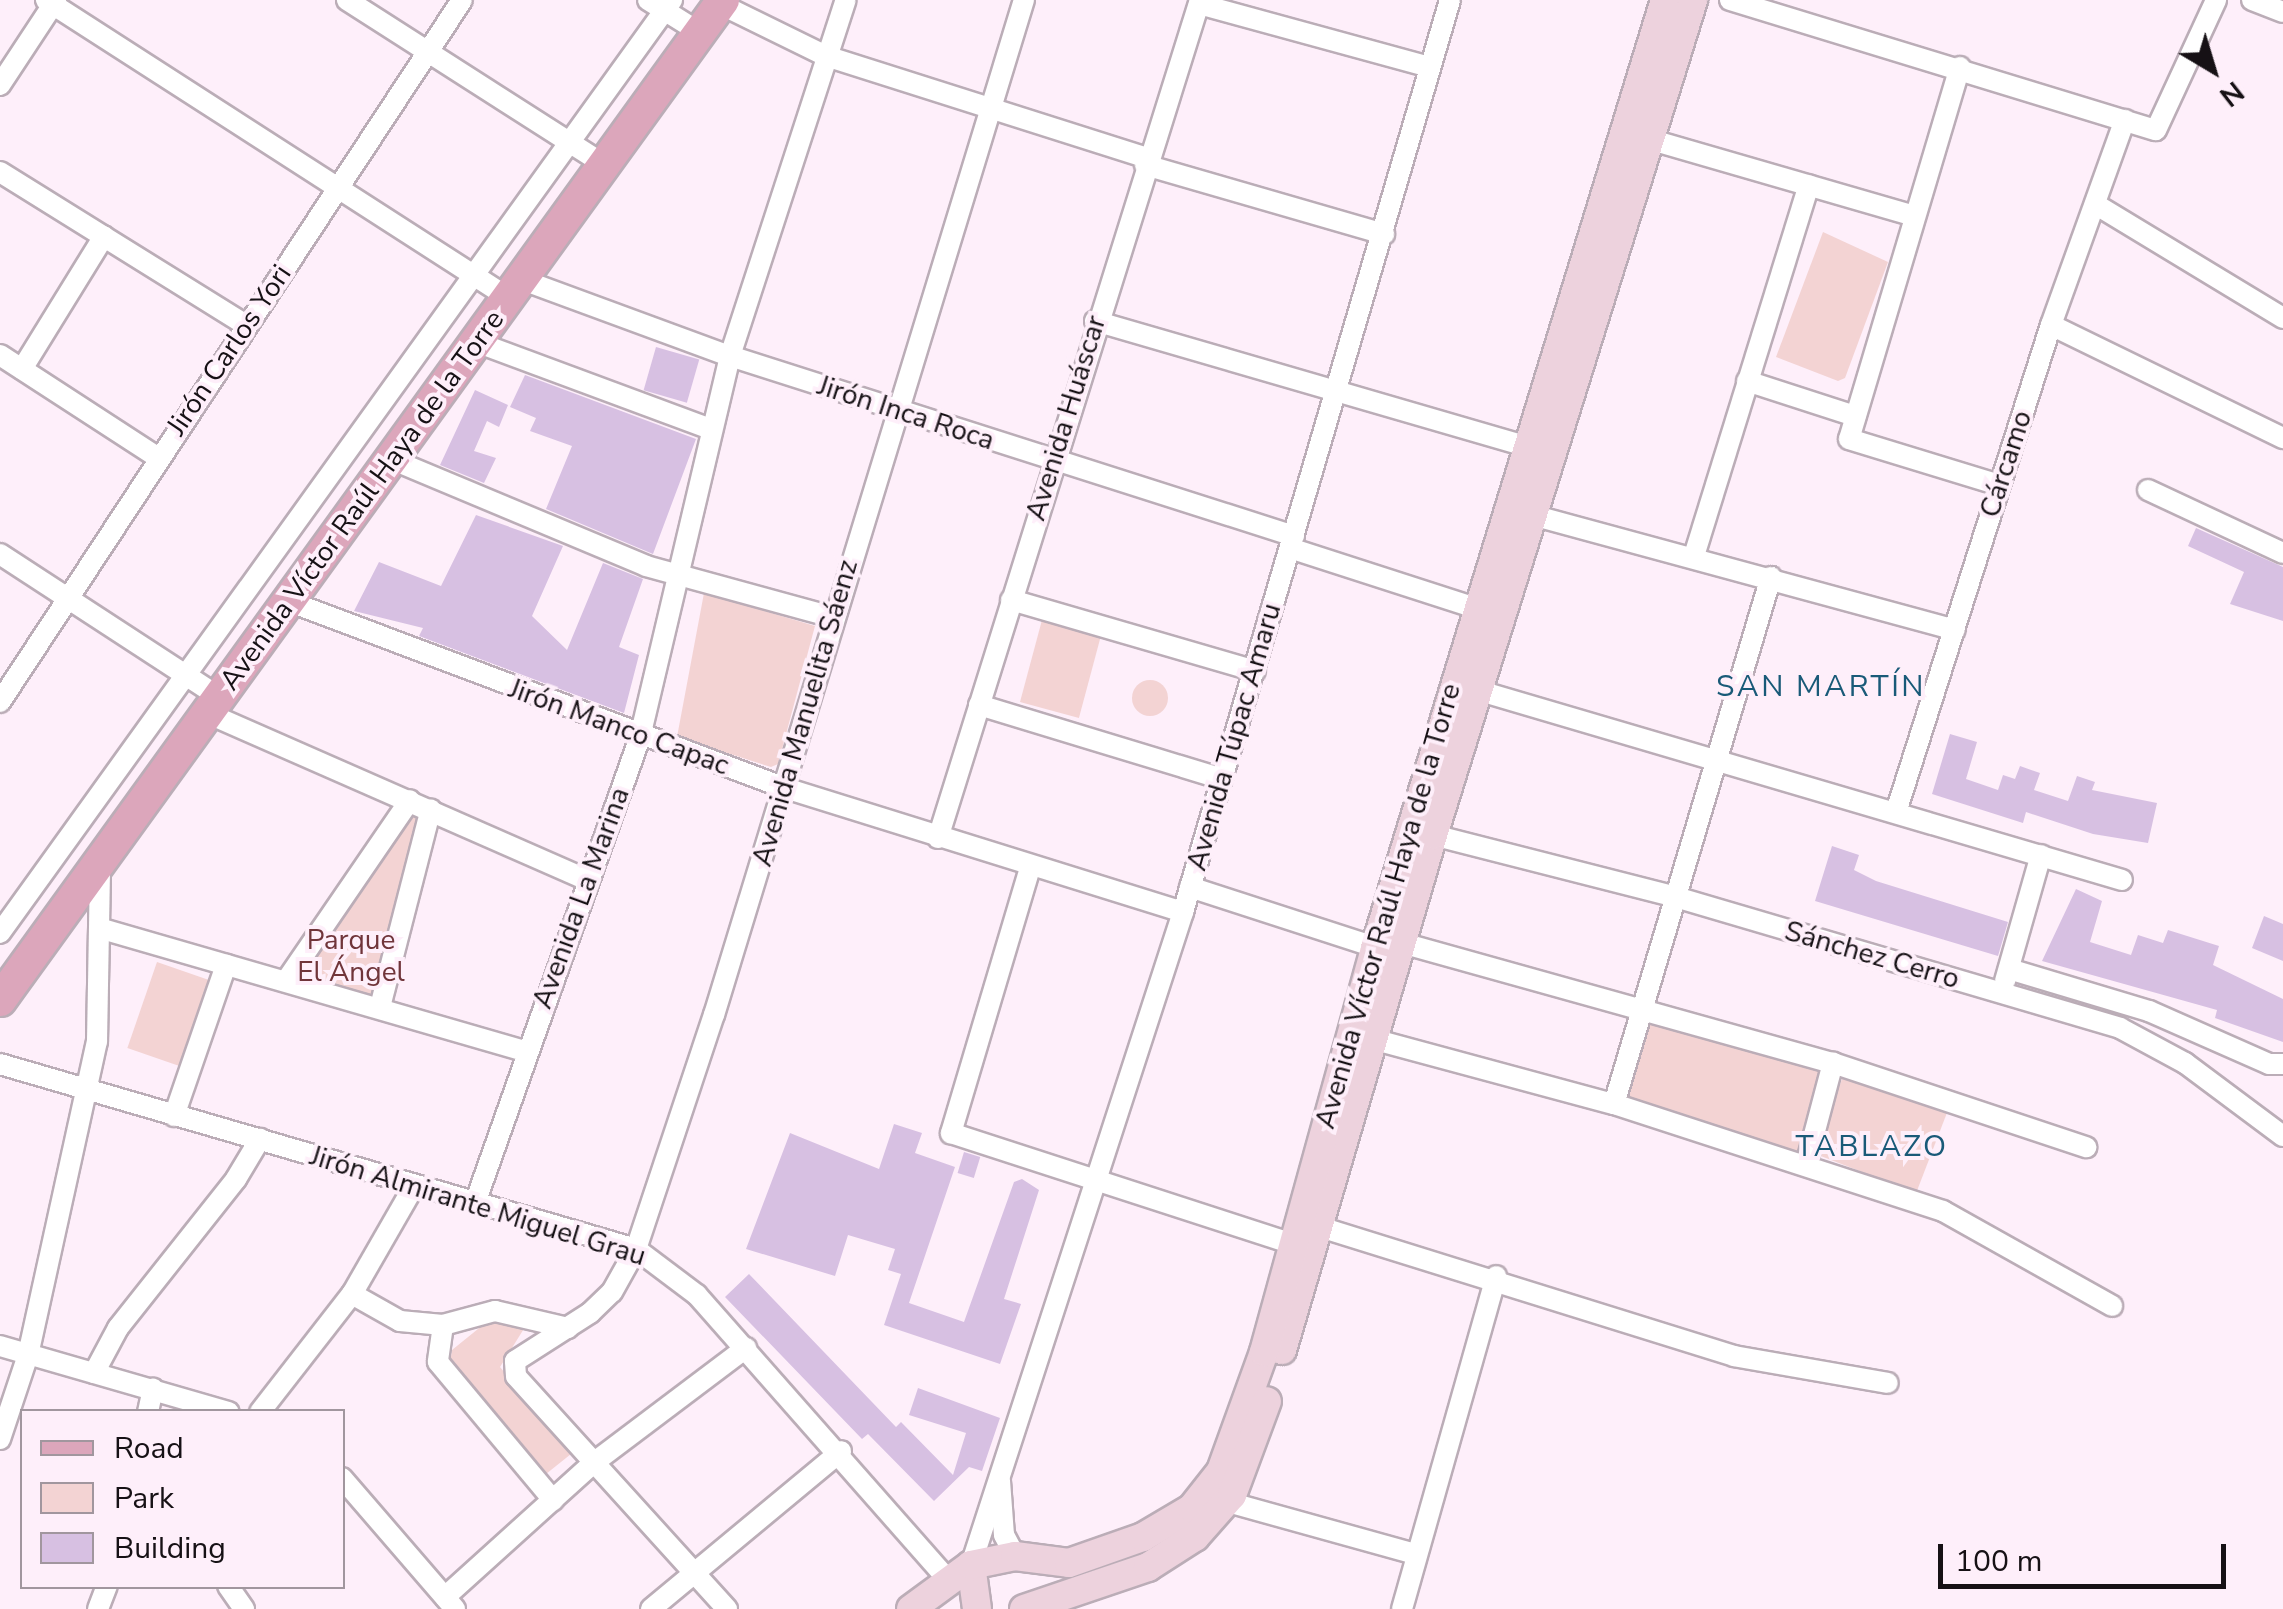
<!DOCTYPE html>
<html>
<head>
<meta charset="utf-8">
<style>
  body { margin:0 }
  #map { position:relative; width:2283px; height:1609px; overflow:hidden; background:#feeffa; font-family:"Nunito Sans",sans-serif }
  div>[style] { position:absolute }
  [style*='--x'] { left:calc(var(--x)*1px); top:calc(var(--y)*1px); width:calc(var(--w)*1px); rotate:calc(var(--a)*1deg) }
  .green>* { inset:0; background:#f3d3d3; transform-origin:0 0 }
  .round { border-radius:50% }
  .building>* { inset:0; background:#d7c0e2; transform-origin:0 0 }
  .roads { filter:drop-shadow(2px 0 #bbadb7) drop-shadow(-2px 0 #bbadb7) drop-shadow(0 2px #bbadb7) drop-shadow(0 -2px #bbadb7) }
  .street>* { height:20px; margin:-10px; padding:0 10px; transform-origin:10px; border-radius:10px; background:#fff }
  .secondary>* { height:28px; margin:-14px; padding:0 14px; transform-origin:14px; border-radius:14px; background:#edd2dd }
  .primary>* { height:32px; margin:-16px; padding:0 16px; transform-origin:16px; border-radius:16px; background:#dca6bb }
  span { translate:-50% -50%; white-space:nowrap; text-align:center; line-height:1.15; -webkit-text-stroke:8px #feeffa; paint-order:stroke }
  .street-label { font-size:28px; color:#161115 }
  .park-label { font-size:28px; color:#70353a }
  .neighbourhood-label { font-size:30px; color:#195a78; letter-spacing:2.5px }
  .legend { position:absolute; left:20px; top:1409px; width:325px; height:180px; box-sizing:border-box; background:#feeffa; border:2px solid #a1969e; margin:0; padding:12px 18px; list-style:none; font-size:30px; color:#161115 }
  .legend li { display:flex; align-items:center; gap:20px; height:50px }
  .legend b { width:50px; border:2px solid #a1969e }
  .north { position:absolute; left:2163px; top:20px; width:100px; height:100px; -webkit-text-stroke:8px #feeffa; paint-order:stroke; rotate:142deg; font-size:28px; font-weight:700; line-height:40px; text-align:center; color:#161115 }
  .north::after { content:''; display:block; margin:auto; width:35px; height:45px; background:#161115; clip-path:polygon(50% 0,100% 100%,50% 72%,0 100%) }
  .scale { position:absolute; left:1938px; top:1544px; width:288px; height:45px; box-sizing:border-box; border:5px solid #161115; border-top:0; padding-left:12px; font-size:30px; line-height:35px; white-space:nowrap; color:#161115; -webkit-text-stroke:8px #feeffa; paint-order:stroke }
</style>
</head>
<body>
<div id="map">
  <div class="green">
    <div style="clip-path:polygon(1823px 232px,1888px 262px,1845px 378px,1838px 381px,1776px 357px)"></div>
    <div style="clip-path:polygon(704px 593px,815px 626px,778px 764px,771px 767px,677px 737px)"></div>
    <div style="left:1042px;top:620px;width:61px;height:85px;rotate:15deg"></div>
    <div class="round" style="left:1132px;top:680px;width:36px;height:36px"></div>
    <div style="clip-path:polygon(410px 811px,425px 817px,375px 1001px,295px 977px)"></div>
    <div style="left:157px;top:962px;width:58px;height:91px;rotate:19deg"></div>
    <div style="clip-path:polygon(1649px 1023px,1820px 1067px,1801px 1150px,1795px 1154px,1628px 1100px)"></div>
    <div style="left:1844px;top:1074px;width:110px;height:85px;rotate:21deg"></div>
    <div style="clip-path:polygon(494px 1316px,525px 1327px,500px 1367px,571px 1454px,541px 1478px,449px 1369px,452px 1350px)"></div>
  </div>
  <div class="building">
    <div style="left:656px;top:347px;width:45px;height:45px;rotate:16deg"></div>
    <div style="clip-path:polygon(525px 375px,696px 439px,653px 554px,546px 509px,572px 446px,530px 431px,536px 418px,510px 407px)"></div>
    <div style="clip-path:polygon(475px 390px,508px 405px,499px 427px,487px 421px,474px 451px,496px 458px,484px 483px,440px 465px)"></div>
    <div style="clip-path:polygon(476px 515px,563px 546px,532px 616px,567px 650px,603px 563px,643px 579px,619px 647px,639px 655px,624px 713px,419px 636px,423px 628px,354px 611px,379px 562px,441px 586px)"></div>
    <div style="clip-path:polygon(2196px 528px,2283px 567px,2283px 621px,2230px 604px,2244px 572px,2188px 546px)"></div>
    <div style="clip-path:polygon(1950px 734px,1977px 742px,1966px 779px,1998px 790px,2003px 775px,2015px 779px,2020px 766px,2040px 773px,2034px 790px,2068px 801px,2077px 776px,2095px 782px,2092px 790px,2157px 803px,2148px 843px,2093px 834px,2026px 812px,2023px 823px,1932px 794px)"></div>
    <div style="clip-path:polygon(1832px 846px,1859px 855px,1854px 870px,1876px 881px,2008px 922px,1998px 956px,1815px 901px)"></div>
    <div style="clip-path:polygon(2076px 889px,2102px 901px,2090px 942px,2131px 955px,2138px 935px,2163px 943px,2168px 930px,2219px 946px,2213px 965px,2283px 999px,2283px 1042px,2215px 1018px,2217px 1010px,2042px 961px)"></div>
    <div style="clip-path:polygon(2264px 916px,2283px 924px,2283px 961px,2252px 948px)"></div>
    <div style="clip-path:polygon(894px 1124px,922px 1133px,915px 1153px,955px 1167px,909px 1303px,964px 1322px,1014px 1182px,1022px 1179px,1039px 1190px,1004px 1299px,1021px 1304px,1000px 1364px,884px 1325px,901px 1274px,888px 1270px,895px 1249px,848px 1235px,835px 1276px,746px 1249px,790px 1133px,879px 1169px)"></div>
    <div style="left:964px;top:1152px;width:17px;height:22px;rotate:17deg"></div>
    <div style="clip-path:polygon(749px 1274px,896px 1427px,901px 1422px,953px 1475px,966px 1433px,909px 1415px,918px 1388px,1000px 1418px,982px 1471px,969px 1467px,934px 1501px,868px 1434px,862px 1439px,725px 1297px)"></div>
  </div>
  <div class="roads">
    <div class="street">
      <div style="--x:46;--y:0;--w:551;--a:32.77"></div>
      <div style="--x:347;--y:0;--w:306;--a:32.6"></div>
      <div style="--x:648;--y:0;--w:60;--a:32.1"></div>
      <div style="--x:1730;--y:0;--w:445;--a:17"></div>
      <div style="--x:2156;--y:130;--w:143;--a:-65.2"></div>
      <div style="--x:2252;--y:0;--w:33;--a:21"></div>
      <div style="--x:720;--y:4;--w:118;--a:26.1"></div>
      <div style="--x:826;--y:56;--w:337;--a:17.6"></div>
      <div style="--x:1199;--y:4;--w:239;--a:15.3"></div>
      <div style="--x:1960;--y:67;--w:388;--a:106.6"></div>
      <div style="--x:1849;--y:439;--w:157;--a:17"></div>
      <div style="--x:0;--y:85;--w:102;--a:-56.6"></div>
      <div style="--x:1648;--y:139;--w:275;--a:16.1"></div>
      <div style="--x:1145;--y:165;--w:249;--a:16.1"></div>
      <div style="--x:0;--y:172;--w:291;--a:31.9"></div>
      <div style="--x:2095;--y:204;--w:220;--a:31.2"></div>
      <div style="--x:523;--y:280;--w:221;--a:20.2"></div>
      <div style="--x:730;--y:356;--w:592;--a:17.7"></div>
      <div style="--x:1095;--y:321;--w:449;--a:16.2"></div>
      <div style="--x:2051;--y:325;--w:258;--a:26"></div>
      <div style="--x:479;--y:343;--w:246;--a:20.4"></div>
      <div style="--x:0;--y:355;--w:187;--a:33"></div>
      <div style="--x:22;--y:369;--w:156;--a:-58.3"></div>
      <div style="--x:1747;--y:381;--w:114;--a:18"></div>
      <div style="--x:393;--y:460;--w:274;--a:22.7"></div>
      <div style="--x:646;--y:566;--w:193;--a:15.3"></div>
      <div style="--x:2148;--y:490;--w:149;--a:25"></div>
      <div style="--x:1532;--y:515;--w:438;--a:15.2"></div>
      <div style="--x:1290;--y:548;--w:195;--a:17.9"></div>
      <div style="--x:0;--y:554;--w:262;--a:33.1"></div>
      <div style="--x:1694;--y:556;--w:388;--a:-72.8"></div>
      <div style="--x:1011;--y:600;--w:254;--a:16.2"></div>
      <div style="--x:288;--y:601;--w:531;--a:20.62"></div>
      <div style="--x:785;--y:788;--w:417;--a:17.3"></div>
      <div style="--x:1480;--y:691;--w:669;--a:16.4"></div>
      <div style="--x:0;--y:702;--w:840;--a:-56.65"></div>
      <div style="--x:979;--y:705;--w:254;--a:16.9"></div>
      <div style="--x:207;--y:713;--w:416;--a:23.7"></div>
      <div style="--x:1896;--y:812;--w:511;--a:-72.35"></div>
      <div style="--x:2051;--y:325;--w:218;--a:-70.2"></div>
      <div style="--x:1433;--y:835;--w:247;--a:14.3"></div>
      <div style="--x:1672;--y:896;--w:467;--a:16.4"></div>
      <div style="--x:2120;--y:1028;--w:74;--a:28.3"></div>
      <div style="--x:2185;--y:1063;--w:122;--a:36.7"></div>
      <div style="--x:938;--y:838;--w:878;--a:-72.64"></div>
      <div style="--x:1030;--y:868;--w:277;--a:106.6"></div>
      <div style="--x:951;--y:1133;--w:356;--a:18"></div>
      <div style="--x:1190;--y:887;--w:207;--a:18"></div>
      <div style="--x:102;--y:929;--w:440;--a:16.1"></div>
      <div style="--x:0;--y:933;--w:1150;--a:-54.24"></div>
      <div style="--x:1402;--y:943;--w:447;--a:15.6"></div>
      <div style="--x:1833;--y:1063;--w:267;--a:18.4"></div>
      <div style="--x:2009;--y:969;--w:146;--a:16.7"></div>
      <div style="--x:2149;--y:1011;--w:131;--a:23.8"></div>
      <div style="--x:2269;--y:1064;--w:14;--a:0"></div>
      <div style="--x:286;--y:981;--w:219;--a:-55.6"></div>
      <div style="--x:2005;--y:981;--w:131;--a:-74.1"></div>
      <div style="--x:380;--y:1007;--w:204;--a:-75.6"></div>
      <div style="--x:1376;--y:1040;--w:246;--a:15.1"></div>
      <div style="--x:1614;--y:1104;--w:346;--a:18"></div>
      <div style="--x:1943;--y:1211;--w:194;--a:29.3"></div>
      <div style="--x:0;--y:1064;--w:662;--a:16.22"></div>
      <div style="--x:636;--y:1249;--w:76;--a:37"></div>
      <div style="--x:697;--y:1295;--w:378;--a:48.6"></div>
      <div style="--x:1614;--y:1104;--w:550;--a:-73.41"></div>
      <div style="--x:174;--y:1116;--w:160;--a:-71"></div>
      <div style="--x:1806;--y:1165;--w:106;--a:-75.2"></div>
      <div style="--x:475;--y:1203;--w:494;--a:-70.5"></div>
      <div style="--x:640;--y:737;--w:391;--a:-76.7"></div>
      <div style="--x:730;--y:356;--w:374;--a:-72"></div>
      <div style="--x:1320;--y:1227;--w:434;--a:17.3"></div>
      <div style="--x:1734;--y:1356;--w:156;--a:9.9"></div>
      <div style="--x:352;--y:1294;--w:55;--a:29.4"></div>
      <div style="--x:400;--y:1321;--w:43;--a:5.3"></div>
      <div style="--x:443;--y:1325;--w:54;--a:-15.1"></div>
      <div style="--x:495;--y:1311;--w:75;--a:13.1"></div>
      <div style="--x:443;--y:1325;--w:37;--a:98"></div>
      <div style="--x:438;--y:1362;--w:180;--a:50.2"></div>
      <div style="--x:0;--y:1346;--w:238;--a:16.1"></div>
      <div style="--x:94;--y:1373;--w:51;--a:-61.9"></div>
      <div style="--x:118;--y:1328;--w:190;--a:-51.6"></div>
      <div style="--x:236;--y:1179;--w:47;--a:-59"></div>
      <div style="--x:148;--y:1412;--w:24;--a:-78"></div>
      <div style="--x:260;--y:1412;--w:150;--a:-52.1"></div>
      <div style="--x:352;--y:1294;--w:122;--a:-60.1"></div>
      <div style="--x:0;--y:1439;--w:89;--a:-71.6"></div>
      <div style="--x:28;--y:1355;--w:321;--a:-77.6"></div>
      <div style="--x:97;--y:1042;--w:179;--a:-89"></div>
      <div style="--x:342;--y:1478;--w:173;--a:49.2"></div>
      <div style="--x:1000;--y:1481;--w:54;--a:85.8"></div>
      <div style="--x:1004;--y:1535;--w:24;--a:62"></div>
      <div style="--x:1228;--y:1502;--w:195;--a:15.5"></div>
      <div style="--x:971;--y:1565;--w:687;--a:-72.01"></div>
      <div style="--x:1183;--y:912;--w:950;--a:-73.68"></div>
      <div style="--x:228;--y:1586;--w:28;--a:55"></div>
      <div style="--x:445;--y:1597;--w:198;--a:-42.1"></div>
      <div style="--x:592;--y:1464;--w:193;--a:-37"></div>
      <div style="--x:98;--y:1609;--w:25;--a:-69"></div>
      <div style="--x:651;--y:1609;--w:247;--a:-39.7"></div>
      <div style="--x:727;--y:1609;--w:314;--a:-132.2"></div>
      <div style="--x:516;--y:1376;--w:15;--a:-94"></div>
      <div style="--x:515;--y:1361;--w:89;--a:-32.6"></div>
      <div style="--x:590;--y:1313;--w:30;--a:-44"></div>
      <div style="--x:612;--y:1292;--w:49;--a:-60.8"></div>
      <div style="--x:636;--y:1249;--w:247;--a:-71.6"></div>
      <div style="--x:714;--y:1015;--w:1061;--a:-73.02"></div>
      <div style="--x:1402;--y:1609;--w:346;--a:-74.2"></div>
    </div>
    <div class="secondary">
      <div style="--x:1282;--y:1350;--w:537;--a:-73.66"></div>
      <div style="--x:1433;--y:835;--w:875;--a:-72.7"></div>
      <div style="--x:971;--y:1565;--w:44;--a:82.2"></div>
      <div style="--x:911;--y:1609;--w:74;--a:-36.3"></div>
      <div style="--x:971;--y:1565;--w:45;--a:-11.6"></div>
      <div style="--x:1015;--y:1556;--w:54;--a:7.4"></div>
      <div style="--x:1069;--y:1563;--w:78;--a:-19.4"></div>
      <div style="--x:1143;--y:1537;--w:57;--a:-30.6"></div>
      <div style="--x:1192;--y:1508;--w:47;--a:-51.9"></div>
      <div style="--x:1221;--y:1471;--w:127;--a:-70.1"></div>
      <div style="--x:1264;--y:1352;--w:419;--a:-74.6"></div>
      <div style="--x:1375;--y:948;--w:991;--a:-72.99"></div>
      <div style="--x:1024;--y:1609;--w:131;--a:-18.7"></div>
      <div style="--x:1148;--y:1567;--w:56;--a:-32.6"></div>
      <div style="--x:1195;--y:1537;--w:56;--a:-48.6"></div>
      <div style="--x:1232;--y:1495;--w:100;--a:-69.6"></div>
    </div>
    <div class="primary">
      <div style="--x:0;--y:1000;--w:1234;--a:-54.13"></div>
    </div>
  </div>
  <div class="street-label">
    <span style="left:229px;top:350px;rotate:-56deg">Jirón Carlos Yori</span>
    <span style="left:906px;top:413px;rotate:18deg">Jirón Inca Roca</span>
    <span style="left:1066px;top:418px;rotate:-73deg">Avenida Huáscar</span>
    <span style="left:2006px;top:464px;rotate:-72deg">Cárcamo</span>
    <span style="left:362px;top:500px;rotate:-54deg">Avenida Víctor Raúl Haya de la Torre</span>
    <span style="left:805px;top:713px;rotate:-74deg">Avenida Manuelita Sáenz</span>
    <span style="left:619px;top:727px;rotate:20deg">Jirón Manco Capac</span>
    <span style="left:1234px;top:737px;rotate:-74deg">Avenida Túpac Amaru</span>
    <span style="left:581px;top:898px;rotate:-70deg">Avenida La Marina</span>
    <span style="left:1388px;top:906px;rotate:-74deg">Avenida Víctor Raúl Haya de la Torre</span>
    <span style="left:1872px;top:955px;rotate:16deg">Sánchez Cerro</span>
    <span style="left:478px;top:1206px;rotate:17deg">Jirón Almirante Miguel Grau</span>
  </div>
  <div class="park-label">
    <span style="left:351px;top:956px">Parque<br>El Ángel</span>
  </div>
  <div class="neighbourhood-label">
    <span style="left:1821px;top:687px">SAN MARTÍN</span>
    <span style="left:1872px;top:1147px">TABLAZO</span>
  </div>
  <ul class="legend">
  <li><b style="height:12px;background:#dca6bb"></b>Road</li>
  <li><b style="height:28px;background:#f3d3d3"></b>Park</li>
  <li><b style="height:28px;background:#d7c0e2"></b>Building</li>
  </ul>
  <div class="north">N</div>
  <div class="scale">100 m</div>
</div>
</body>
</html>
